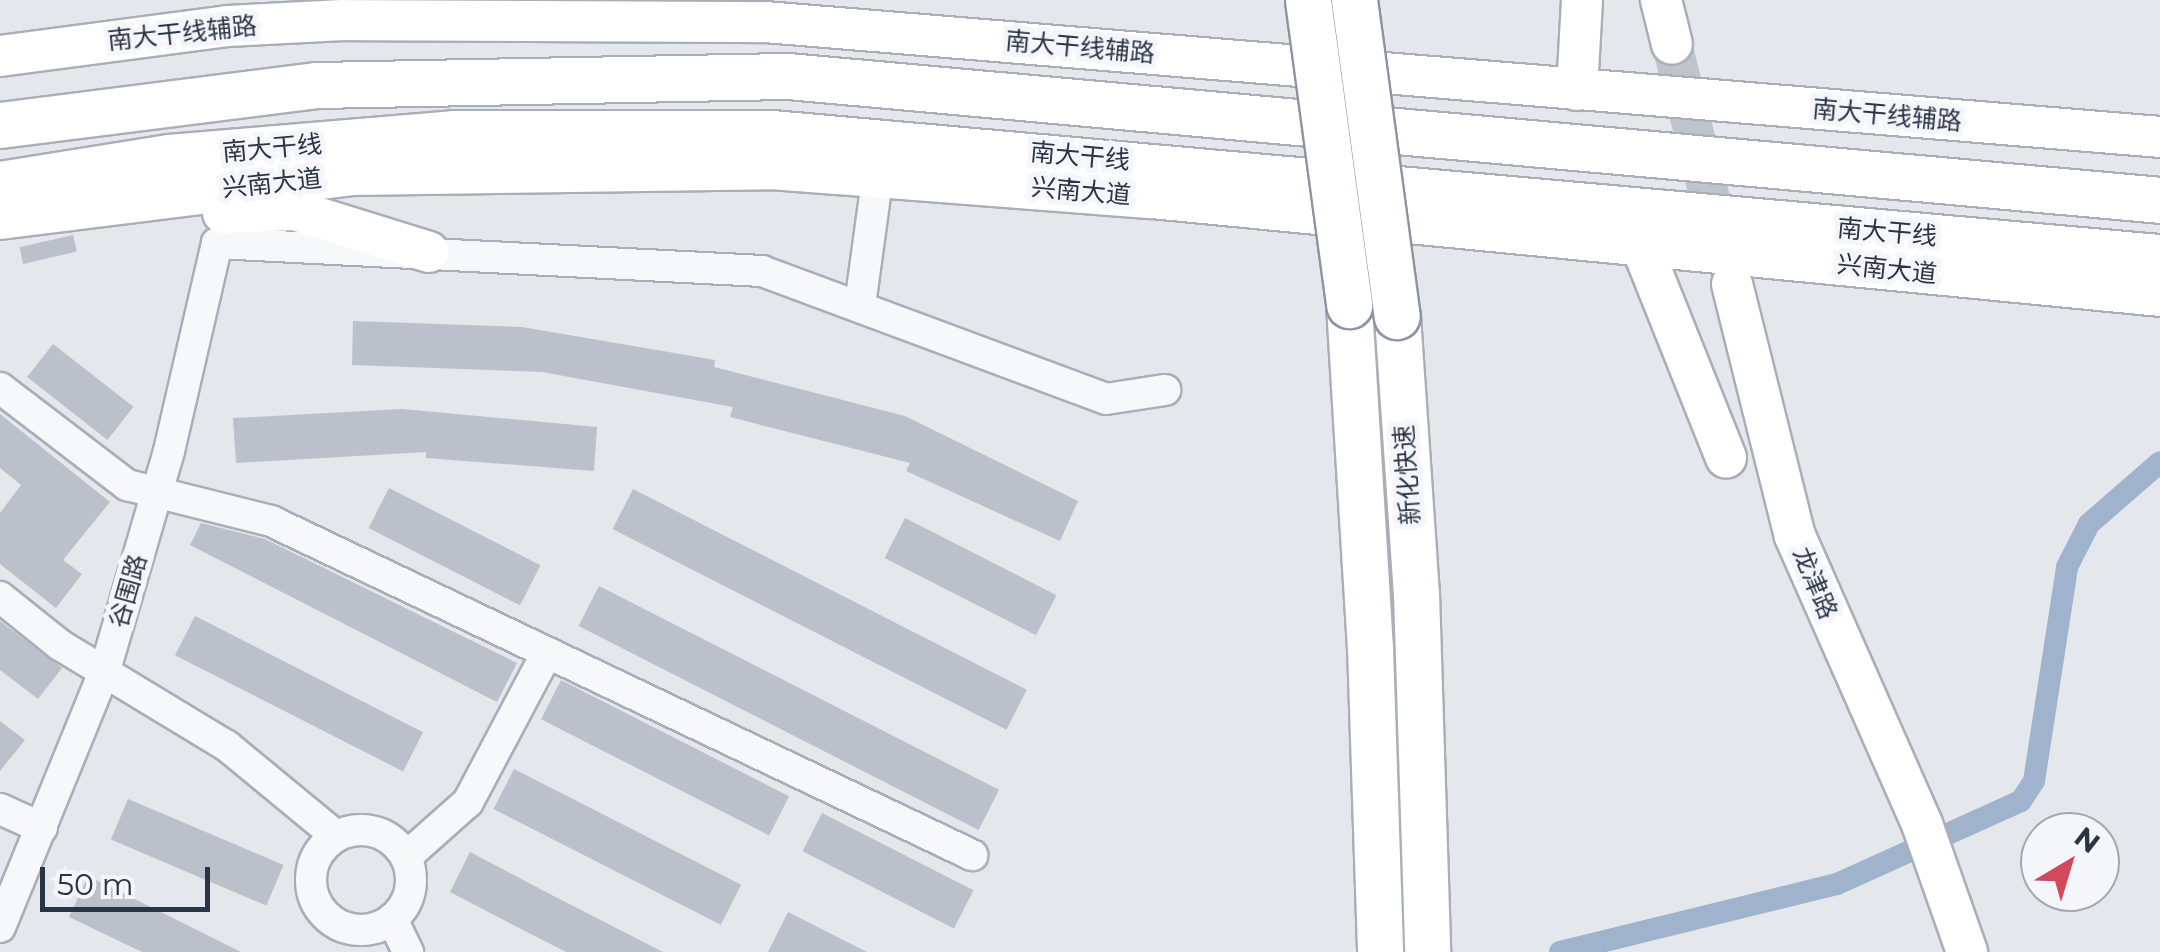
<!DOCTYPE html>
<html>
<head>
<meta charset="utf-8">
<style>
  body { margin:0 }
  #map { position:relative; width:2160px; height:952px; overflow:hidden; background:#e4e7ec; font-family:Montserrat,"Noto Sans SC",sans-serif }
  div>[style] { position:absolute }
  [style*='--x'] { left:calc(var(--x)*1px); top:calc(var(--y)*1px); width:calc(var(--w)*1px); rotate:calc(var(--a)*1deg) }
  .canal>* { height:22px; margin:-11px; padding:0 11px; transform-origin:11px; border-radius:11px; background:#9fb4cc }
  .building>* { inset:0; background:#bbc0ca; transform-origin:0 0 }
  .major-tunnel>* { height:40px; margin-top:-20px; transform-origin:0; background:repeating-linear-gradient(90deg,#bfc3cb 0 40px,transparent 0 60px) }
  .roads { filter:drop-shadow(2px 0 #a9aeb7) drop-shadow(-2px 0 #a9aeb7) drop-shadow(0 2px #a9aeb7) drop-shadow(0 -2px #a9aeb7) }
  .minor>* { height:30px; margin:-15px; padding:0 15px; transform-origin:15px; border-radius:15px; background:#f7f8fa }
  .minor>.ring { margin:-15px; padding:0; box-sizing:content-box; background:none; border:30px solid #f7f8fa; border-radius:50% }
  .major>* { height:40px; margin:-20px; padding:0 20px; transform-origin:20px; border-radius:20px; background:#fff }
  .highway>* { height:45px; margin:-22.5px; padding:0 22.5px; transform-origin:22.5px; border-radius:22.5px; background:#fff }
  .bridges { filter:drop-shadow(2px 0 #8b94a3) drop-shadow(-2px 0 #8b94a3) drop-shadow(0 2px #8b94a3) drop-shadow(0 -2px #8b94a3) }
  .highway-bridge>* { height:45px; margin:-22.5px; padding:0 22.5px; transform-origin:22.5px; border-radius:22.5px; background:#fff }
  span { translate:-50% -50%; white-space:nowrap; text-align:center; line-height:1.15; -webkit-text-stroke:10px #f4f6f9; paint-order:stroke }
  .street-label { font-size:25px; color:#2b3445 }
  .north { position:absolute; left:2020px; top:812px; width:100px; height:100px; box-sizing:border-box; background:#f4f6f9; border:2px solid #a4a8b1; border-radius:50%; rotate:38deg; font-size:28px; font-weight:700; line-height:40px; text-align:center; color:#2b3445 }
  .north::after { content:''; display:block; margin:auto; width:35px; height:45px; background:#d1495b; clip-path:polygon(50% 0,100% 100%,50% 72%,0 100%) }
  .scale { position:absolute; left:40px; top:867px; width:170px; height:45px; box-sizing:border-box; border:5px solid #2b3445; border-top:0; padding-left:12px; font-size:30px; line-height:35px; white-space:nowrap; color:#2b3445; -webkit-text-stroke:8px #f4f6f9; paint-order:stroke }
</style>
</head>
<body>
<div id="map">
  <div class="canal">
    <div style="--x:1560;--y:952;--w:285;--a:-13.8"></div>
    <div style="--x:1837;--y:884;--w:202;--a:-24.3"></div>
    <div style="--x:2021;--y:801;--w:24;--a:-57"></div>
    <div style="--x:2034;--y:781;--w:217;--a:-81.2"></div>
    <div style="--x:2067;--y:567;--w:48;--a:-62.9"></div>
    <div style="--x:2089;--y:524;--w:94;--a:-41.1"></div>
  </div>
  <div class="building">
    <div style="left:73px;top:235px;width:17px;height:55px;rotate:77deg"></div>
    <div style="clip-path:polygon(353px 321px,522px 327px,715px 360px,714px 367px,905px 416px,1078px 501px,1060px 541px,906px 471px,910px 463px,730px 417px,733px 407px,542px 372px,352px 365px)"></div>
    <div style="left:53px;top:344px;width:102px;height:42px;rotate:38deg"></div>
    <div style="clip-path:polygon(402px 409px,597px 427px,594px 471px,426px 458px,426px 452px,236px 463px,233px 418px)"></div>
    <div style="clip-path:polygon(0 414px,110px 502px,63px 560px,82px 574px,56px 608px,0 564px,0 513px,21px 485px,0 468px)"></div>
    <div style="left:389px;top:488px;width:170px;height:45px;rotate:27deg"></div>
    <div style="left:633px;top:489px;width:442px;height:45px;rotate:27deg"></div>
    <div style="left:905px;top:518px;width:170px;height:45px;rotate:27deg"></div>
    <div style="clip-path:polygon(201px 523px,265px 539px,517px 663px,497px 702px,190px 545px)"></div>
    <div style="left:599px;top:586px;width:449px;height:45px;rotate:27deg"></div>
    <div style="left:195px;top:616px;width:256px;height:44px;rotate:27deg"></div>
    <div style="clip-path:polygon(0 621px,62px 668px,38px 699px,0 670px)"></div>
    <div style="left:561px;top:680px;width:256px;height:44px;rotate:27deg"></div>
    <div style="clip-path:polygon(0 721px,25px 740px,0 771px)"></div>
    <div style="left:514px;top:769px;width:255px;height:45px;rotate:27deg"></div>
    <div style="left:128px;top:799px;width:169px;height:44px;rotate:23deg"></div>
    <div style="left:822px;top:813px;width:170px;height:43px;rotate:27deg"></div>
    <div style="clip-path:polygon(470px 852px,544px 891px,663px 952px,566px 952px,527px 932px,450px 892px)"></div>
    <div style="clip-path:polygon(88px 876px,163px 913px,241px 952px,142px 952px,69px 917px)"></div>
    <div style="clip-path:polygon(788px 912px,867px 952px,768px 952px)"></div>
  </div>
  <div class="major-tunnel">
    <div style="--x:1672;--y:44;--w:209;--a:76.2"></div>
  </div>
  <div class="roads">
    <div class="minor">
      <div style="--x:860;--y:305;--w:132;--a:-82.2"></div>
      <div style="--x:0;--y:388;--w:160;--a:37.4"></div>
      <div style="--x:127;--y:485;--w:148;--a:14"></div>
      <div style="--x:271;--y:521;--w:777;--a:25.48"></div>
      <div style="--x:0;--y:597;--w:77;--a:38.7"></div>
      <div style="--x:60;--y:645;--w:195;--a:31.2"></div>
      <div style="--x:227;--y:746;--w:141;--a:39.5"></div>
      <div style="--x:0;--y:809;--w:46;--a:24.3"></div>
      <div class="ring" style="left:311px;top:830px;width:70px;height:70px"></div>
      <div style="--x:406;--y:857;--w:83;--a:-41.6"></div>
      <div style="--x:468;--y:802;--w:169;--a:-62.1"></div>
      <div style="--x:392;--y:919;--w:37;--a:64"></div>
      <div style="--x:0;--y:927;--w:278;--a:-67.8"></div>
      <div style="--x:105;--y:670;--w:228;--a:-73.7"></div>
      <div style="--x:169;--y:451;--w:213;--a:-77"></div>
      <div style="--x:217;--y:243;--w:546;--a:2.94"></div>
      <div style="--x:762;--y:271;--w:367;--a:20.4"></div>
      <div style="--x:1106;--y:399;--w:60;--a:-8.7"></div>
    </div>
    <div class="major">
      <div style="--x:1661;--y:0;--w:45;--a:76"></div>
      <div style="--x:0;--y:56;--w:230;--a:-7.5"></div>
      <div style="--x:228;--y:26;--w:115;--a:-3"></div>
      <div style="--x:343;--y:20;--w:422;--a:0.3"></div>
      <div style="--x:765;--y:22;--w:1400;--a:4.71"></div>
      <div style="--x:1577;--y:90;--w:90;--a:-86.8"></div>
      <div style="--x:223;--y:213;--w:71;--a:-2.4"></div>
      <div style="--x:294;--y:210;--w:141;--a:17.3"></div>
      <div style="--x:0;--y:219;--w:354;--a:-7.1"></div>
      <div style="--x:351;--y:175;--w:420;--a:-0.8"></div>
      <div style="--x:771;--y:169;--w:382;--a:4.4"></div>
      <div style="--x:1152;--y:198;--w:1013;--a:5.55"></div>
      <div style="--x:1641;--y:245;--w:229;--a:68.2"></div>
      <div style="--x:1732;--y:284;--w:260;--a:76"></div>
      <div style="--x:1795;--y:536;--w:315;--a:66.2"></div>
      <div style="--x:1922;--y:824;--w:136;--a:70.6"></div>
    </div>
    <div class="highway">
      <div style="--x:0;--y:125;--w:320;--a:-7.2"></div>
      <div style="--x:317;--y:85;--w:471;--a:-1.1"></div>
      <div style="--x:788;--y:76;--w:1378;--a:5.16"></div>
      <div style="--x:0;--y:184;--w:171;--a:-9.1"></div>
      <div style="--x:169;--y:157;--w:285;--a:-4.8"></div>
      <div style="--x:453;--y:133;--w:319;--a:0"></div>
      <div style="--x:772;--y:133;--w:1394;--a:5.11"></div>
      <div style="--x:1349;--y:305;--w:343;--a:86.5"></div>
      <div style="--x:1370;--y:647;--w:305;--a:88.1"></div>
      <div style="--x:1397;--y:316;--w:278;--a:86.1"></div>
      <div style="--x:1416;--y:593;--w:359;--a:88.2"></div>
    </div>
  </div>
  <div class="bridges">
    <div class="highway-bridge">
      <div style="--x:1308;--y:0;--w:308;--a:82.3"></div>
      <div style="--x:1354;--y:0;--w:319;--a:82.3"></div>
    </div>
  </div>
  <div class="street-label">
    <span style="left:182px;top:33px;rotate:-6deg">南大干线辅路</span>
    <span style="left:1080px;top:47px;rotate:5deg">南大干线辅路</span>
    <span style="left:1887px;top:115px;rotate:5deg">南大干线辅路</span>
    <span style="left:272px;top:148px;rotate:-5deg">南大干线</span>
    <span style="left:1080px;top:156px;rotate:5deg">南大干线</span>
    <span style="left:272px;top:183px;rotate:-6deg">兴南大道</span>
    <span style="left:1081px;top:191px;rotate:5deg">兴南大道</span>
    <span style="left:1887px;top:232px;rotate:5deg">南大干线</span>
    <span style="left:1887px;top:269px;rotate:6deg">兴南大道</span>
    <span style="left:1407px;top:475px;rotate:-94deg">新化快速</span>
    <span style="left:1815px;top:583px;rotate:67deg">龙津路</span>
    <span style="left:128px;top:591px;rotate:-74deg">谷围路</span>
  </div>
  <div class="north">N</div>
  <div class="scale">50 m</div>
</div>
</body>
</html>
